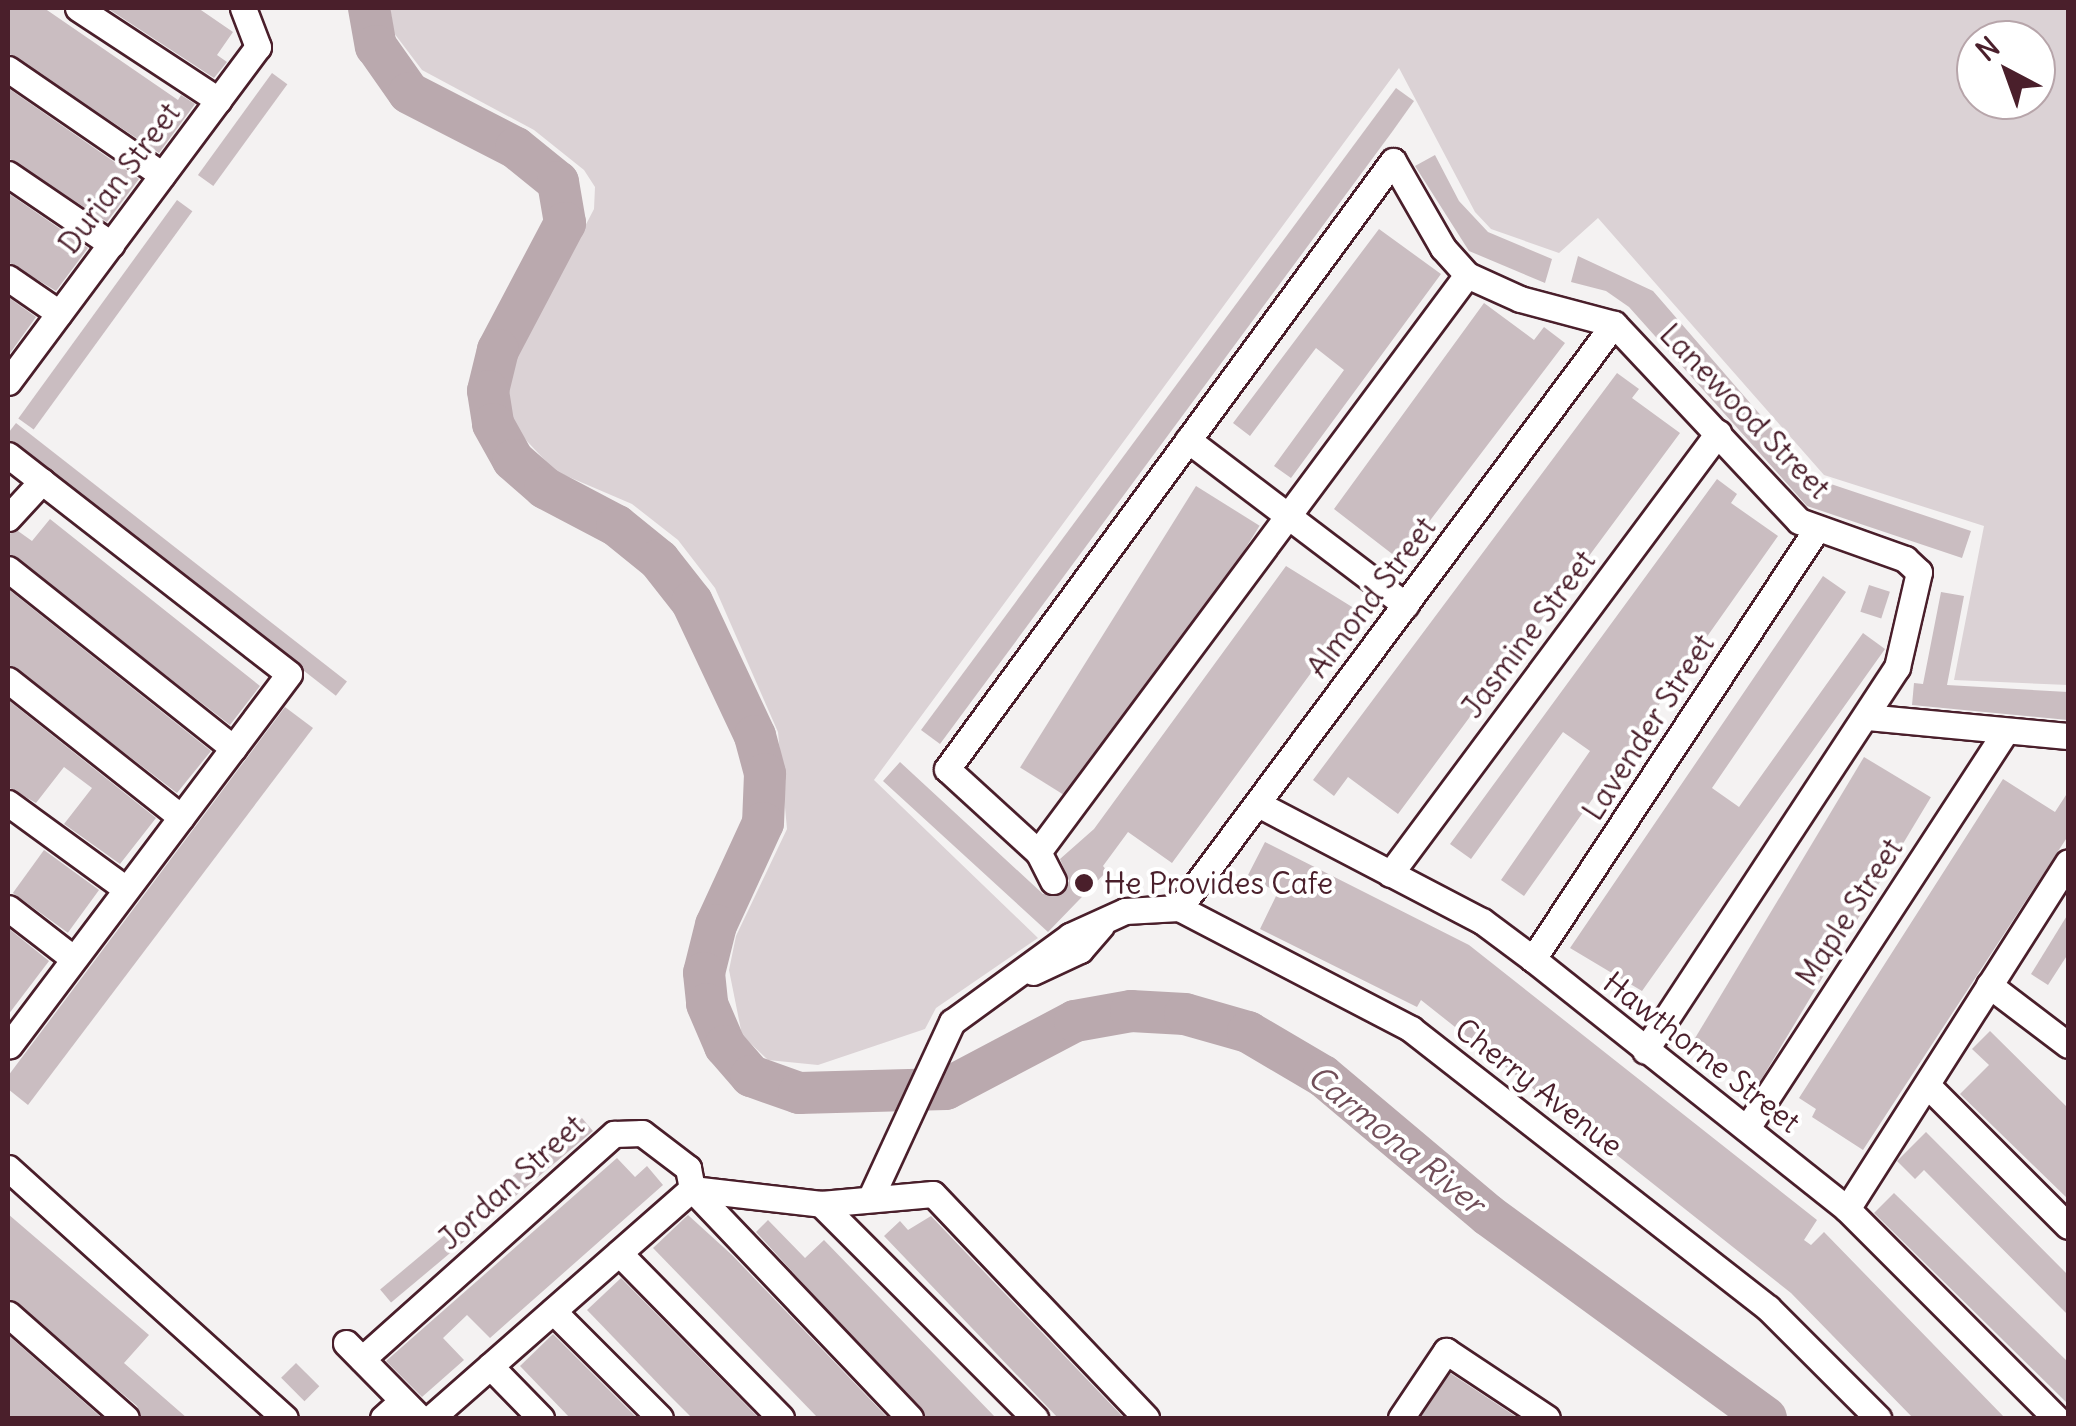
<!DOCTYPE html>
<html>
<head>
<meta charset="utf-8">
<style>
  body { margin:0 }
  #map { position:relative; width:2076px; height:1426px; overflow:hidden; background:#f4f2f2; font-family:Delius,sans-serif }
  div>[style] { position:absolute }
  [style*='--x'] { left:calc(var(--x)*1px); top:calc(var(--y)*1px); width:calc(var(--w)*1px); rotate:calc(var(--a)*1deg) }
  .green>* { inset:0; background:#dbd2d5 }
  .river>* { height:42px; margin:-21px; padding:0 21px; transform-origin:21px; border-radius:21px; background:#baa9ae }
  .building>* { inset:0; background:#cabdc1; transform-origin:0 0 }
  .roads { filter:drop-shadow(2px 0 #4a1f2b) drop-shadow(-2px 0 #4a1f2b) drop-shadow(0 2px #4a1f2b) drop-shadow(0 -2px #4a1f2b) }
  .street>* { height:25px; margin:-12.5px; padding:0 12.5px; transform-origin:12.5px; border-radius:12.5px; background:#fff }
  .dots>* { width:28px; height:28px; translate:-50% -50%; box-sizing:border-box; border:5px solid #fff; border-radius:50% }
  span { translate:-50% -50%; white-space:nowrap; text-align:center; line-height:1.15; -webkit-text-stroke:8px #fff; paint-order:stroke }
  .street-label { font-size:30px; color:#4a1f2b }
  .poi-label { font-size:30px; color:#4a1f2b }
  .left { translate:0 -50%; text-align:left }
  .water-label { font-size:32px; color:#714f59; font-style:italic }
  .frame { position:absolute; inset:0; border:10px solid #4a1f2b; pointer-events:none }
  .north { position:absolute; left:1956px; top:20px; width:100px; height:100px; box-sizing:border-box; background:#fff; border:2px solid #b7a5aa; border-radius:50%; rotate:319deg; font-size:28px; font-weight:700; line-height:40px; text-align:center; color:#4a1f2b }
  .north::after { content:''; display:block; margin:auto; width:35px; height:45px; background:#4a1f2b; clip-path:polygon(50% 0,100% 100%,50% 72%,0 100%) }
</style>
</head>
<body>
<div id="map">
  <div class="green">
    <div style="clip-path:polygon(evenodd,390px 8px,2068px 8px,2068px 685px,1954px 680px,1984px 526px,1824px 475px,1598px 218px,1559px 253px,1491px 229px,1475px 212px,1399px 68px,874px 780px,1038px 938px,936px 1008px,925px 1029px,818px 1065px,768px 1060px,742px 1035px,729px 970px,736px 936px,787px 829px,778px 732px,715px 588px,678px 540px,632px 504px,555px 471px,510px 423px,505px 394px,515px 361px,594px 209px,595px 187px,584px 170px,534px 130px,422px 70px,394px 33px,390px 8px,1976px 40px,2036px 40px,2036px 100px,1976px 100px,1976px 40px)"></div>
  </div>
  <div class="river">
    <div style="--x:369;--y:8;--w:39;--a:80"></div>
    <div style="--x:376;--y:46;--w:57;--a:54.9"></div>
    <div style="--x:409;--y:93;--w:120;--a:27.2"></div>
    <div style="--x:516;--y:148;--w:54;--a:39"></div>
    <div style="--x:558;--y:182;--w:42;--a:80.3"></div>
    <div style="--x:565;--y:223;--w:144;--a:117.8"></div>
    <div style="--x:498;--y:350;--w:42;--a:103.7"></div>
    <div style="--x:488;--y:391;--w:33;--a:81"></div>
    <div style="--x:493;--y:424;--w:41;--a:60.9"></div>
    <div style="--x:513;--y:460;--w:43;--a:41.2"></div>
    <div style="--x:545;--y:488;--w:81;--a:27.8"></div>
    <div style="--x:617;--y:526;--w:54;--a:39"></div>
    <div style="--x:659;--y:560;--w:53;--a:51.8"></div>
    <div style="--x:692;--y:602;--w:148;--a:64.8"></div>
    <div style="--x:755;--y:736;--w:39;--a:75"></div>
    <div style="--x:765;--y:774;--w:49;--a:92.3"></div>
    <div style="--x:763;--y:823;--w:112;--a:114.7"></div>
    <div style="--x:716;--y:925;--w:49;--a:104"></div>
    <div style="--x:704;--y:973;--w:31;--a:84"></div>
    <div style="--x:707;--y:1004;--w:46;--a:66.8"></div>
    <div style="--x:725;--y:1046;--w:40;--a:49"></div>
    <div style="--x:751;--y:1076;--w:51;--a:19.5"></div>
    <div style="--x:799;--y:1093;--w:147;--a:-1.6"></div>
    <div style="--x:946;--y:1089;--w:146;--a:-27.8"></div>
    <div style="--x:1075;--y:1021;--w:57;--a:-10.1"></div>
    <div style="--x:1131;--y:1011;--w:54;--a:3.2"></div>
    <div style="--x:1185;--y:1014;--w:66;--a:15.9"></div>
    <div style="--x:1248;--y:1032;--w:87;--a:30.4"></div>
    <div style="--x:1323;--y:1076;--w:216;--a:40.1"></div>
    <div style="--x:1488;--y:1215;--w:344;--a:36.1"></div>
  </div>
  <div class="building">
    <div style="clip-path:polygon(8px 8px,44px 8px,178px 100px,181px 95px,195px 104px,159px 153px,8px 53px)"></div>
    <div style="clip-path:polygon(107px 8px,198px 8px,233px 32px,217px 55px,227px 62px,214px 78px)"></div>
    <div style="left:272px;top:73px;width:19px;height:126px;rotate:36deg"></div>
    <div style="clip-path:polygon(8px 88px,139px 179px,107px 222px,8px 158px)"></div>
    <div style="clip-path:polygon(1396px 88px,1414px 101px,1392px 132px,940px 744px,921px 730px)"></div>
    <div style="clip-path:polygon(1435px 155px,1459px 201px,1488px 232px,1552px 259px,1545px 283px,1469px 251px,1415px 166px)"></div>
    <div style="clip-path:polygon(8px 193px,88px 248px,56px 291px,8px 262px)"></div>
    <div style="left:177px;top:200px;width:19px;height:270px;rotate:36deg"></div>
    <div style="clip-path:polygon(1379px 229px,1441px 274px,1291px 478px,1274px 466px,1344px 370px,1316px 348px,1250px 436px,1233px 423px)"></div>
    <div style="clip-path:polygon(1578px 256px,1653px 291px,1816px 479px,1971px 531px,1962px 558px,1807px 506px,1629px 307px,1606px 291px,1571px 282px)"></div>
    <div style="clip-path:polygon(8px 297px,36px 317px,8px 356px)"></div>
    <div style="clip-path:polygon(1484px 303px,1534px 340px,1544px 327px,1565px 343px,1400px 560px,1334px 509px)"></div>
    <div style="clip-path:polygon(1617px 373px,1639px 389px,1632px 398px,1680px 433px,1398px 814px,1348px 777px,1334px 796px,1313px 780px)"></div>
    <div style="left:16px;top:423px;width:420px;height:18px;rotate:38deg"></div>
    <div style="clip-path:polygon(1717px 479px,1737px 494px,1731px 503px,1778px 536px,1524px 896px,1501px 880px,1590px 751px,1563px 732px,1471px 859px,1450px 844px)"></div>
    <div style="left:1196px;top:486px;width:75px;height:332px;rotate:32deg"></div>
    <div style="clip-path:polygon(50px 519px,260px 686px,230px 725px,8px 553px,8px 534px,18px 531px,32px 541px)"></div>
    <div style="clip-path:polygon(1286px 566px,1357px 610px,1172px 863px,1128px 832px,1103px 866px,1107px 871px,1048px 932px,883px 781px,900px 762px,1043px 894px,1061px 895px,1069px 881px,1060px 859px,1094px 829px)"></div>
    <div style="clip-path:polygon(1823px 576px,1846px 592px,1712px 788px,1739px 807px,1863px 633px,1885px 649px,1642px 991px,1570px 948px)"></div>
    <div style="left:1869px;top:585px;width:22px;height:28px;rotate:18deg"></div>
    <div style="clip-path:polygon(8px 589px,211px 751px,177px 793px,8px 664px)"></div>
    <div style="clip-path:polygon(1941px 592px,1964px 596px,1947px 685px,2068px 692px,2068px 720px,1912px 705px,1914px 683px,1923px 684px)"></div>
    <div style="clip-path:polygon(8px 700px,156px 818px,120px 864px,64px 824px,92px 788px,64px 767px,36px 803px,8px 787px)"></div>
    <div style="clip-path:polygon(285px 707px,313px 728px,28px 1105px,8px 1089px,8px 1076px)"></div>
    <div style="left:1864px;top:757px;width:78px;height:337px;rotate:31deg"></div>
    <div style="clip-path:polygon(2003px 779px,2055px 812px,2068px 792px,2068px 836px,1863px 1150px,1812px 1117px,1816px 1109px,1799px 1098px)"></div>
    <div style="clip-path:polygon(1265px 842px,1469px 945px,1817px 1220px,1804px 1240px,1811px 1245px,1824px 1232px,2005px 1418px,1913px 1418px,1791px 1293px,1421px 1000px,1417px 1007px,1260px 929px,1278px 892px,1247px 877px)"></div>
    <div style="left:44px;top:850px;width:68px;height:53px;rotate:36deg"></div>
    <div style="clip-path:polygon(2068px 914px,2068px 954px,2048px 985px,2031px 974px)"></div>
    <div style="clip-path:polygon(8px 928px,49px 961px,8px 1015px)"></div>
    <div style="clip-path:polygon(1990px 1031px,2068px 1108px,2068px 1199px,1960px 1094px,1989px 1065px,1972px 1049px)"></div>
    <div style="left:582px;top:1118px;width:17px;height:135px;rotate:50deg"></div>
    <div style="clip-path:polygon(1926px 1132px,2068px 1275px,2068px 1315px,1924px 1170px,1915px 1179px,1897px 1161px)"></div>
    <div style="clip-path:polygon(617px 1158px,635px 1177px,647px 1166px,663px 1185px,490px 1338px,467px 1315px,443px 1338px,464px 1360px,422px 1397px,386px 1361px)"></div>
    <div style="clip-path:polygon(1894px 1193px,2068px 1362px,2068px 1404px,1874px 1213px)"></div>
    <div style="clip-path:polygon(8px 1214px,149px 1335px,124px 1363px,187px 1418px,142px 1418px,137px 1406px,8px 1298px)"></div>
    <div style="left:469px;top:1215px;width:17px;height:116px;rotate:50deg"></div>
    <div style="clip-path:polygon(688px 1215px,732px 1255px,888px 1418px,818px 1418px,653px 1248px)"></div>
    <div style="clip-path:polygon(931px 1216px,990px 1278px,1124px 1418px,1058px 1418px,884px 1236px,900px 1221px,908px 1230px)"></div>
    <div style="clip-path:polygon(768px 1220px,805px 1258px,824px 1240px,996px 1418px,926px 1418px,756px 1232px)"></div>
    <div style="clip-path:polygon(621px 1278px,759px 1418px,692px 1418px,670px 1396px,587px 1310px)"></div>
    <div style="clip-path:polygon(553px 1334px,637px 1418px,570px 1418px,520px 1366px)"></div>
    <div style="clip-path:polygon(8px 1335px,102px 1418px,8px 1418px)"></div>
    <div style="left:296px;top:1363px;width:33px;height:21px;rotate:45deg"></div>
    <div style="clip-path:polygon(1450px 1373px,1518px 1418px,1420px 1418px)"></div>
  </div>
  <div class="roads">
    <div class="street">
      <div style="--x:78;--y:8;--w:168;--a:33.3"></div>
      <div style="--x:8;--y:69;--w:187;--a:34.5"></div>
      <div style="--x:8;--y:174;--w:125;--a:34.2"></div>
      <div style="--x:8;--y:278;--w:62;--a:34.5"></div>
      <div style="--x:8;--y:382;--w:418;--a:-53.3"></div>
      <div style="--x:258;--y:47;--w:42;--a:-111"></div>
      <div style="--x:1188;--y:440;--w:273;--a:37.2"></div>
      <div style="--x:8;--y:455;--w:356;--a:37.9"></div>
      <div style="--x:289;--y:674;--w:465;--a:127"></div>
      <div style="--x:8;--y:518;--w:50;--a:-47.4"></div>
      <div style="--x:8;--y:569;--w:288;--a:38.5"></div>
      <div style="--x:8;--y:680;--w:221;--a:38.4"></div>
      <div style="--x:1867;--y:717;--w:202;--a:5.4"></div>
      <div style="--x:8;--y:803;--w:146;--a:36.1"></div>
      <div style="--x:1258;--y:804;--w:253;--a:27.6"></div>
      <div style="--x:1482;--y:921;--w:64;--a:36.7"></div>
      <div style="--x:1533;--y:959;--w:401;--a:38.5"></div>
      <div style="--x:1847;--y:1209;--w:296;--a:45"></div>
      <div style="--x:1038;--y:852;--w:719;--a:-53.37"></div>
      <div style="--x:1390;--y:874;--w:550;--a:-53.36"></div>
      <div style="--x:1053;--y:881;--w:33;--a:-117"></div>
      <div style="--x:1038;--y:852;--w:123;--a:-137.6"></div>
      <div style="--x:947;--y:769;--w:754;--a:-53.74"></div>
      <div style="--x:1393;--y:161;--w:100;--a:60.1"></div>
      <div style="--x:1443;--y:248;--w:36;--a:48"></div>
      <div style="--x:1467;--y:275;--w:58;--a:24.4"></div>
      <div style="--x:1520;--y:299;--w:97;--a:14.9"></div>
      <div style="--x:1614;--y:324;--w:270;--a:46.8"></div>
      <div style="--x:1799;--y:521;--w:113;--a:19.7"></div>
      <div style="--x:1905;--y:559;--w:19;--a:43"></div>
      <div style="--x:1919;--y:572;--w:98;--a:103"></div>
      <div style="--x:1897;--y:667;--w:459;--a:123.3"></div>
      <div style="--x:8;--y:908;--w:83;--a:37.7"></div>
      <div style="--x:1179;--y:908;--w:728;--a:-53.32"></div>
      <div style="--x:1533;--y:959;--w:514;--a:-56.59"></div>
      <div style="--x:1033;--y:972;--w:52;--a:-25.1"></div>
      <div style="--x:1080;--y:950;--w:32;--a:-49"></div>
      <div style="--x:1989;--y:985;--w:99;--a:37.2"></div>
      <div style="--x:1927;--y:1085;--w:199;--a:45"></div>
      <div style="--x:1747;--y:1128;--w:473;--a:-56.9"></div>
      <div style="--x:8;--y:1168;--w:373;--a:42.1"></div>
      <div style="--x:692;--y:1189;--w:130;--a:6.6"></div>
      <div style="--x:821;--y:1204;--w:112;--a:-5.1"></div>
      <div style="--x:933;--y:1194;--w:309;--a:46.4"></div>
      <div style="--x:692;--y:1189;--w:316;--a:46.4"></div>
      <div style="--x:871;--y:1197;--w:193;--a:-65.2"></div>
      <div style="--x:952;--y:1022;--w:146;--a:-36.1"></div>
      <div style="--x:1070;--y:936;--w:60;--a:-24.4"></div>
      <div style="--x:1125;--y:911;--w:54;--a:-3.2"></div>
      <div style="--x:1179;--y:908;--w:262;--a:27.5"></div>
      <div style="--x:1411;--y:1029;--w:453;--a:38"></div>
      <div style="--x:1768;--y:1308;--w:156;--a:45"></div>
      <div style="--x:821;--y:1204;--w:303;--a:45"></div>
      <div style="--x:1847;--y:1209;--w:411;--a:-57.5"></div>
      <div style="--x:619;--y:1253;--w:231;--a:45.5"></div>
      <div style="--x:553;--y:1311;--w:151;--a:45"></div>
      <div style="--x:8;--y:1314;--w:157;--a:41.4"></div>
      <div style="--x:346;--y:1343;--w:105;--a:45.4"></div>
      <div style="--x:362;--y:1359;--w:338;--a:-41.8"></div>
      <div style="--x:614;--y:1134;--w:28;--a:-2"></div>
      <div style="--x:642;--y:1133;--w:58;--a:37.3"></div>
      <div style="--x:688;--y:1168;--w:21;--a:79"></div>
      <div style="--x:490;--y:1366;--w:73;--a:45.6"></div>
      <div style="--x:383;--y:1418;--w:25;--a:-42"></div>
      <div style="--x:431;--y:1418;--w:347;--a:-41.3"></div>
      <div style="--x:1401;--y:1418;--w:81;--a:-56.1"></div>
      <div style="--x:1446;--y:1351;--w:121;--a:33.6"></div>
    </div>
  </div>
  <div class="dots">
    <div style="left:1084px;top:883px;background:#4a1f2b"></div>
  </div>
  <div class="street-label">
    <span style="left:119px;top:178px;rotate:-53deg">Durian Street</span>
    <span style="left:1745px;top:411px;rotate:46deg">Lanewood Street</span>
    <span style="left:1371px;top:597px;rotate:-53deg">Almond Street</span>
    <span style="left:1528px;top:634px;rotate:-53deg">Jasmine Street</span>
    <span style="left:1648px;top:727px;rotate:-57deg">Lavender Street</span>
    <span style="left:1849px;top:912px;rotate:-57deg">Maple Street</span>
    <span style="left:1702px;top:1052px;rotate:38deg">Hawthorne Street</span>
    <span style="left:1539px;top:1087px;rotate:38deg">Cherry Avenue</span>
    <span style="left:511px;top:1182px;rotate:-42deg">Jordan Street</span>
  </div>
  <div class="poi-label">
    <span class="left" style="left:1104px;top:883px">He Provides Cafe</span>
  </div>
  <div class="water-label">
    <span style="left:1396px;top:1140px;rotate:39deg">Carmona River</span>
  </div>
  <div class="frame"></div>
  <div class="north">N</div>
</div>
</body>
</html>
